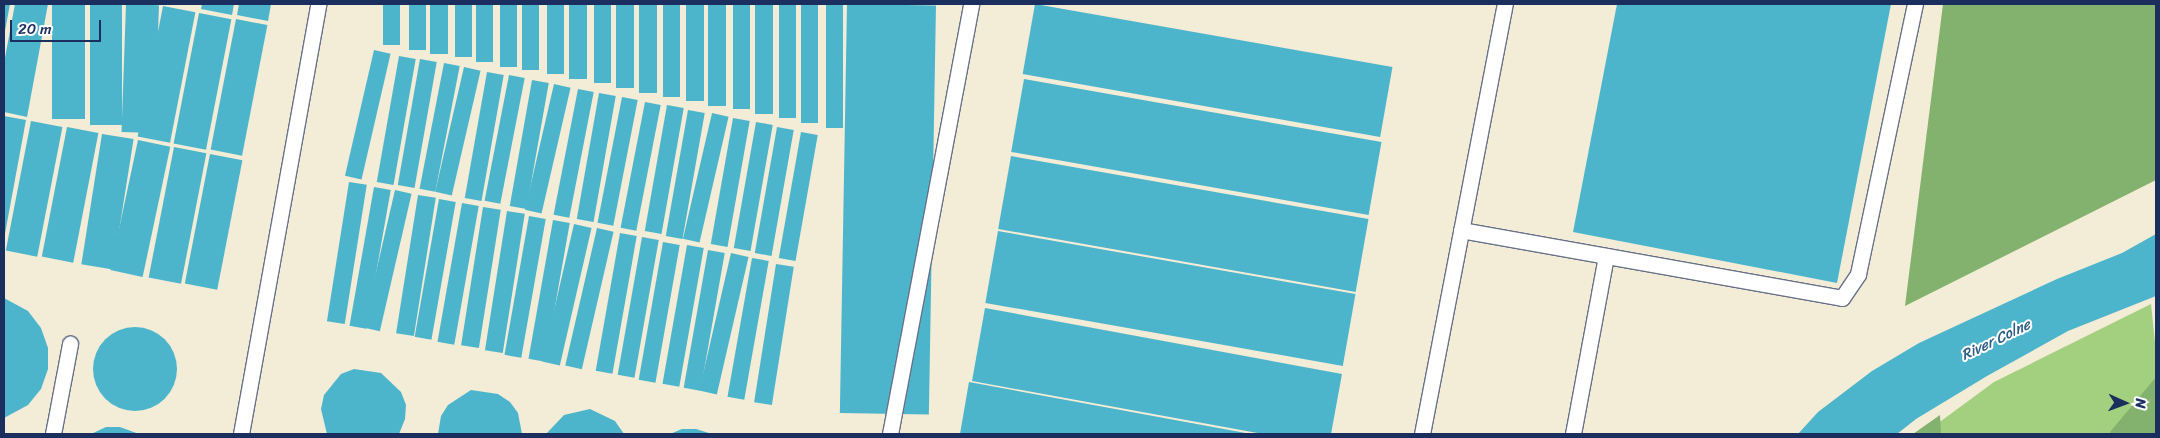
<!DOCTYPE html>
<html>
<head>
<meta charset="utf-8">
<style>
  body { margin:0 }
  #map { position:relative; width:2160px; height:438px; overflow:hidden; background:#f3ecd7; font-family:Sriracha,sans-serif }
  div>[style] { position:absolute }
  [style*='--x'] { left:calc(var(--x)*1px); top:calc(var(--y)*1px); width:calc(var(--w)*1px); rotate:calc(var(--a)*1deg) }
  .green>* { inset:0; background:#a3d07e }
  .forest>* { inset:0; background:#82b26d }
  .water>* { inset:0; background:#4db5cb; transform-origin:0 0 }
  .round { border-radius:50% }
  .roads { filter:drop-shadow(1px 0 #677188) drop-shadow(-1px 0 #677188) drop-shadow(0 1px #677188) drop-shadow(0 -1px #677188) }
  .service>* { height:15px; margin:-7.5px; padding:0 7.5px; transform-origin:7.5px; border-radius:7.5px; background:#fff }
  span { translate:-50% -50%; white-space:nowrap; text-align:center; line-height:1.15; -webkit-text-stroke:4px #fff; paint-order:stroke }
  .water-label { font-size:15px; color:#2c5e84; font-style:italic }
  .frame { position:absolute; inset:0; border:5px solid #1b2f5e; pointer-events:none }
  .north { position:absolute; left:2100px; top:378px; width:50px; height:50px; -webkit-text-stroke:4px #fff; paint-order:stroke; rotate:92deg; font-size:14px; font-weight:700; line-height:20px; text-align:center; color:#1b2f5e }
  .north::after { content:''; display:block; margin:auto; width:18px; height:22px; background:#1b2f5e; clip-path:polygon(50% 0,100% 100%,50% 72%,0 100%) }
  .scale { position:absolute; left:10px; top:20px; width:91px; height:22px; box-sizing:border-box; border:2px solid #1b2f5e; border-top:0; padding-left:6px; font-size:15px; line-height:18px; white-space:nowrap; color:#1b2f5e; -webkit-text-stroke:4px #fff; paint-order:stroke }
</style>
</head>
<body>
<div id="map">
  <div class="green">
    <div style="clip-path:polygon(2151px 304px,2156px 352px,2156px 434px,1930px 434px,1937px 424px,1994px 382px)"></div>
  </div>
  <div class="forest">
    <div style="clip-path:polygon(1943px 4px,2156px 4px,2156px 180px,1905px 306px)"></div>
    <div style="clip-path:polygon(2156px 377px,2156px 434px,2111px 434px,2110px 432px)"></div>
    <div style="clip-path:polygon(1940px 415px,1941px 434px,1913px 434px)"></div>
  </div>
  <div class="water">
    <div style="clip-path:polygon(4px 4px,10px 4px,4px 36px)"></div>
    <div style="clip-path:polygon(15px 4px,48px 4px,27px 117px,4px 112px,4px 63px)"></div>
    <div style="left:52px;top:4px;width:33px;height:115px"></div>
    <div style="left:90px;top:4px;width:32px;height:121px"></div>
    <div style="left:126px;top:4px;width:33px;height:128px;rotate:2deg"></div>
    <div style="clip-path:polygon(202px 4px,234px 4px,232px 15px,201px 9px)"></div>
    <div style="clip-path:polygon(239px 4px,271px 4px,268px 21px,237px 15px)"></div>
    <div style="left:383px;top:4px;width:17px;height:41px"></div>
    <div style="left:409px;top:4px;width:17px;height:46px"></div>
    <div style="left:430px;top:4px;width:18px;height:50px"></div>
    <div style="left:455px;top:4px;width:17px;height:53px"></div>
    <div style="left:476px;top:4px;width:17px;height:58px"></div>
    <div style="left:500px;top:4px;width:17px;height:63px"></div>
    <div style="left:522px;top:4px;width:17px;height:66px"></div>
    <div style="left:547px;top:4px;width:17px;height:70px"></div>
    <div style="left:569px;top:4px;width:18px;height:75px"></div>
    <div style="left:594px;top:4px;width:17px;height:79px"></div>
    <div style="left:616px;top:4px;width:18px;height:84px"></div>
    <div style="left:639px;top:4px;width:18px;height:89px"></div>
    <div style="left:663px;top:4px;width:17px;height:93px"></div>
    <div style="left:686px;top:4px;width:18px;height:97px"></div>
    <div style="left:708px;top:4px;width:18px;height:102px"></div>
    <div style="left:733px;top:4px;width:17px;height:105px"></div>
    <div style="left:755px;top:4px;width:18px;height:110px"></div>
    <div style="left:779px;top:4px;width:17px;height:114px"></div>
    <div style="left:801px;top:4px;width:17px;height:119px"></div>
    <div style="left:826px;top:4px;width:17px;height:124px"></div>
    <div style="left:847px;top:4px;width:89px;height:409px;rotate:1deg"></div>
    <div style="left:1035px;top:4px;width:363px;height:71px;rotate:10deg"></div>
    <div style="clip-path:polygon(1617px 4px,1891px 4px,1837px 283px,1573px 232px)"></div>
    <div style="left:163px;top:6px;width:33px;height:133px;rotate:11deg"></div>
    <div style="left:199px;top:13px;width:33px;height:133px;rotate:11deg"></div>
    <div style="left:236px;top:19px;width:32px;height:133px;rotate:11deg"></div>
    <div style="left:374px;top:50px;width:17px;height:129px;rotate:13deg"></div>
    <div style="left:399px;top:56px;width:17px;height:128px;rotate:10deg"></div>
    <div style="left:420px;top:59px;width:17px;height:128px;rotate:10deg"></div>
    <div style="left:444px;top:63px;width:16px;height:128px;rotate:11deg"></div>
    <div style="left:464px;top:67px;width:17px;height:128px;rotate:13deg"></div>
    <div style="left:487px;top:72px;width:17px;height:128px;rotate:10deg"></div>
    <div style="left:509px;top:75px;width:16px;height:128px;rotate:11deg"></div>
    <div style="left:1024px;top:79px;width:363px;height:74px;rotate:10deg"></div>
    <div style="left:532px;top:80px;width:17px;height:128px;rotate:10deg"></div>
    <div style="left:554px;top:84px;width:17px;height:129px;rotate:13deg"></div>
    <div style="left:578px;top:89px;width:16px;height:128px;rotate:11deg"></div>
    <div style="left:599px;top:93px;width:17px;height:128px;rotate:10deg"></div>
    <div style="left:622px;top:97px;width:16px;height:128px;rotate:11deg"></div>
    <div style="left:645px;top:102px;width:16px;height:128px;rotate:11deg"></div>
    <div style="left:667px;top:105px;width:17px;height:128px;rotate:10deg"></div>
    <div style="left:688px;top:110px;width:17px;height:128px;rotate:10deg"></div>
    <div style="left:712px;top:113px;width:17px;height:129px;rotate:13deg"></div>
    <div style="clip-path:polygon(4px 116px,26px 120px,4px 239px)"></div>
    <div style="left:733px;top:118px;width:17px;height:128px;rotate:10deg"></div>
    <div style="left:31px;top:121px;width:32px;height:132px;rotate:11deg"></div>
    <div style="left:756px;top:122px;width:17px;height:128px;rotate:10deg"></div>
    <div style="left:67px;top:127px;width:32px;height:132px;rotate:11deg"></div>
    <div style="left:777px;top:127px;width:17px;height:128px;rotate:10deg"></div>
    <div style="left:801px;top:132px;width:17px;height:128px;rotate:10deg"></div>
    <div style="left:102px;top:134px;width:32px;height:132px;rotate:9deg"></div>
    <div style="left:138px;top:140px;width:33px;height:133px;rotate:12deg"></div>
    <div style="left:174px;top:147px;width:33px;height:133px;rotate:11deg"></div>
    <div style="left:210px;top:154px;width:33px;height:132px;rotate:11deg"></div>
    <div style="left:1011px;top:156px;width:363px;height:74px;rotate:10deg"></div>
    <div style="left:349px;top:182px;width:18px;height:141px;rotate:9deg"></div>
    <div style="left:374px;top:187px;width:17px;height:141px;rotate:10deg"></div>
    <div style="left:395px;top:190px;width:17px;height:141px;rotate:13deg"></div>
    <div style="left:418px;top:195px;width:18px;height:140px;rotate:9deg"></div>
    <div style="left:439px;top:199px;width:17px;height:140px;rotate:10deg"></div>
    <div style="left:462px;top:203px;width:17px;height:141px;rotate:10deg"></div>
    <div style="left:483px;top:207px;width:18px;height:140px;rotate:9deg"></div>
    <div style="left:507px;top:211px;width:18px;height:141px;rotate:9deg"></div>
    <div style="left:529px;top:216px;width:17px;height:141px;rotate:10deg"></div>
    <div style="left:553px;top:220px;width:17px;height:141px;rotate:10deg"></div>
    <div style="left:574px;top:224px;width:18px;height:141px;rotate:13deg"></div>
    <div style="left:597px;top:228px;width:17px;height:141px;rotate:13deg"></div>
    <div style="left:998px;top:231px;width:363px;height:73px;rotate:10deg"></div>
    <div style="left:620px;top:233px;width:17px;height:140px;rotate:10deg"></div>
    <div style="clip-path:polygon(2156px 234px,2156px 296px,2068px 331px,1987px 376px,1916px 419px,1897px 434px,1798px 434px,1818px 412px,1872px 371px,1919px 343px,2057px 279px,2122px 253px)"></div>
    <div style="left:642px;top:237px;width:17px;height:140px;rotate:10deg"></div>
    <div style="left:663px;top:242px;width:17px;height:140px;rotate:10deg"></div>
    <div style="left:687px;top:245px;width:17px;height:141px;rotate:10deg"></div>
    <div style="left:708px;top:250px;width:17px;height:140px;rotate:10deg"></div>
    <div style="left:731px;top:253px;width:18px;height:141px;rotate:13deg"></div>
    <div style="left:752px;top:258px;width:17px;height:141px;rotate:10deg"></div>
    <div style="left:776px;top:264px;width:18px;height:140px;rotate:9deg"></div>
    <div style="clip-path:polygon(4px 298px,28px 311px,41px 328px,48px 348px,48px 369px,41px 389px,28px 405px,4px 418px)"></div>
    <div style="clip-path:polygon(985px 308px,1342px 374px,1331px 434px,1263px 434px,972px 381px)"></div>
    <div class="round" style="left:93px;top:327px;width:84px;height:84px"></div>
    <div style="clip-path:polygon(354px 369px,381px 373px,401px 392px,406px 405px,405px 419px,399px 434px,327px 434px,321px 409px,324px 395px,341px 374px)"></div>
    <div style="clip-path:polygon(969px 382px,1251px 434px,960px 434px)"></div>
    <div style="clip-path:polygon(471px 390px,498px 394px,510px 402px,518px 413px,522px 434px,438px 434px,441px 416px,448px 405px)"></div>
    <div style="clip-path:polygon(590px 409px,615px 421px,624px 434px,546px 434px,564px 415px)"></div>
    <div style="clip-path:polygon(106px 427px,120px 427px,139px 434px,91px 434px)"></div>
    <div style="clip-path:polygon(682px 429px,696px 429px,712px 434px,670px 434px)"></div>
  </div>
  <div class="roads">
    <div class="service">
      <div style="--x:1461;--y:230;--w:387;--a:10.1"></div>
      <div style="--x:1842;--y:298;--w:29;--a:-56"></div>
      <div style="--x:1858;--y:274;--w:276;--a:-78.1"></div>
      <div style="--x:53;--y:434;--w:92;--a:-79.3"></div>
      <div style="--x:241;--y:434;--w:437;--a:-79.8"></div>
      <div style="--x:890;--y:434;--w:438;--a:-79.3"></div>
      <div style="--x:1422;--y:434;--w:438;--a:-79.1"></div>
      <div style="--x:1573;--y:434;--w:181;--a:-79.5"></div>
    </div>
  </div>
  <div class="water-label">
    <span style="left:1996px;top:340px;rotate:-26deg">River Colne</span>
  </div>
  <div class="frame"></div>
  <div class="north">N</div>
  <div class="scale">20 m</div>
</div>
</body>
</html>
